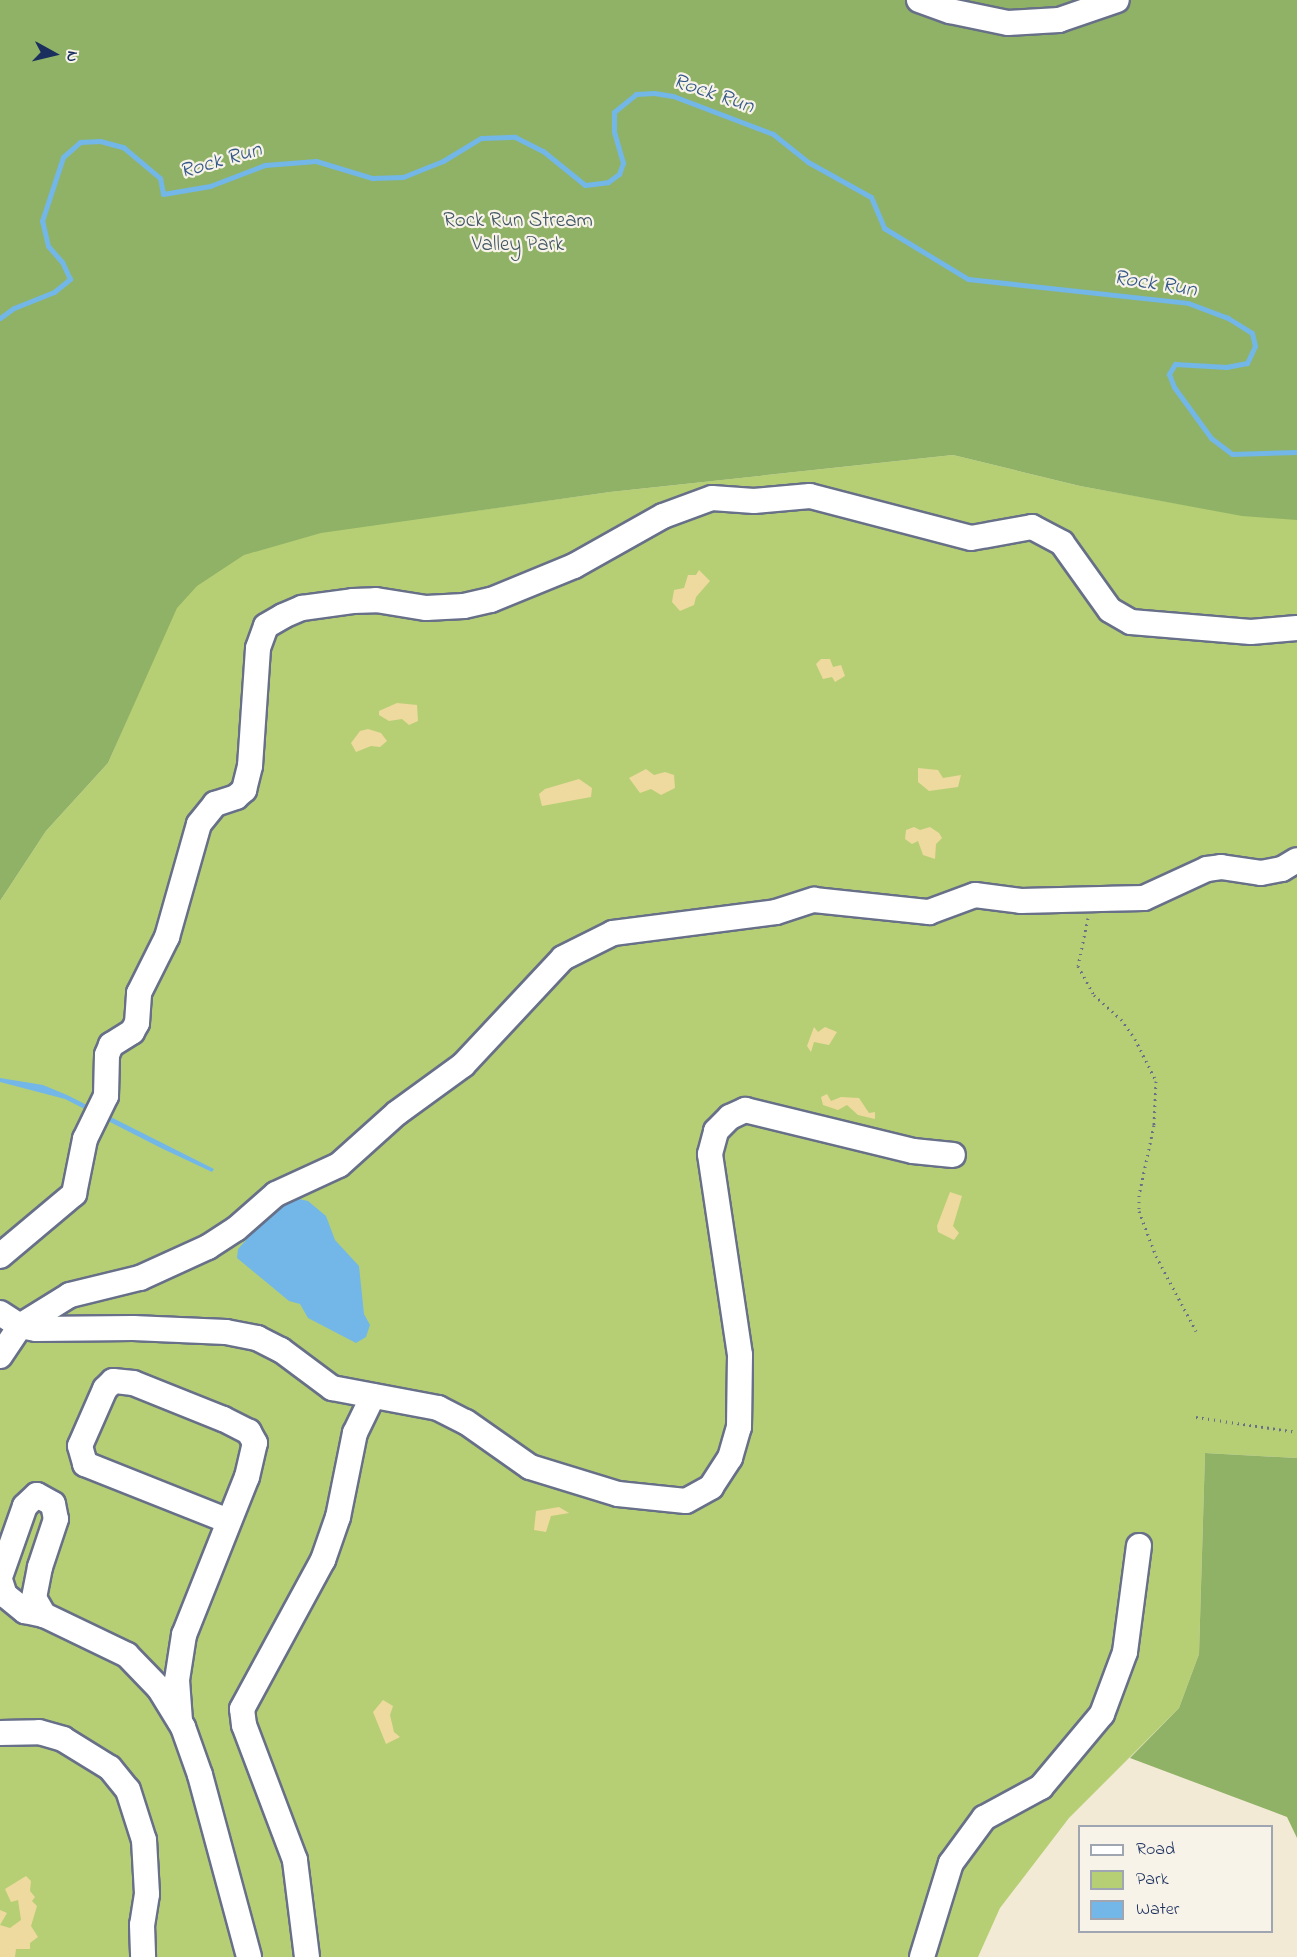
<!DOCTYPE html>
<html>
<head>
<meta charset="utf-8">
<style>
  body { margin:0 }
  #map { position:relative; width:1297px; height:1957px; overflow:hidden; background:#f3ead5; font-family:"Indie Flower",sans-serif }
  div>[style] { position:absolute }
  [style*='--x'] { left:calc(var(--x)*1px); top:calc(var(--y)*1px); width:calc(var(--w)*1px); rotate:calc(var(--a)*1deg) }
  .green>* { inset:0; background:#b6cf75 }
  .forest>* { inset:0; background:#90b266 }
  .sand>* { inset:0; background:#eeda9e }
  .water>* { inset:0; background:#72b7e8 }
  .stream>* { height:5px; margin:-2.5px; padding:0 2.5px; transform-origin:2.5px; border-radius:2.5px; background:#72b7e8 }
  .path>* { height:3px; margin-top:-1.5px; transform-origin:0; background:repeating-linear-gradient(90deg,#677088 0 1.5px,transparent 0 6px) }
  .roads { filter:drop-shadow(2px 0 #677088) drop-shadow(-2px 0 #677088) drop-shadow(0 2px #677088) drop-shadow(0 -2px #677088) }
  .minor>* { height:24px; margin:-12px; padding:0 12px; transform-origin:12px; border-radius:12px; background:#fff }
  span { translate:-50% -50%; white-space:nowrap; text-align:center; line-height:1.15; -webkit-text-stroke:4.5px #f7f3e8; paint-order:stroke }
  .park-label { font-size:21px; color:#425764 }
  .water-label { font-size:22px; color:#355887; font-style:italic }
  .legend { position:absolute; left:1078px; top:1825px; width:195px; height:108px; box-sizing:border-box; background:#f7f3e8; border:2px solid #9fa5b1; margin:0; padding:8px 10px; list-style:none; font-size:18px; color:#1b2f5e }
  .legend li { display:flex; align-items:center; gap:12px; height:30px }
  .legend b { width:30px; border:2px solid #9fa5b1 }
  .north { position:absolute; left:24px; top:24px; width:60px; height:60px; -webkit-text-stroke:4px #f7f3e8; paint-order:stroke; rotate:98deg; font-size:16px; font-weight:700; line-height:24px; text-align:center; color:#1b2f5e }
  .north::after { content:''; display:block; margin:auto; width:21px; height:27px; background:#1b2f5e; clip-path:polygon(50% 0,100% 100%,50% 72%,0 100%) }
</style>
</head>
<body>
<div id="map">
  <div class="green">
    <div style="clip-path:polygon(evenodd,1297px 74px,1297px 1458px,1205px 1453px,1199px 1654px,1179px 1708px,1069px 1818px,1000px 1908px,978px 1957px,0 1957px,0 901px,46px 831px,108px 763px,169px 623px,0 162px,1297px 74px,747px 394px,1230px 513px,1080px 486px,953px 455px,610px 492px,438px 516px,747px 394px)"></div>
  </div>
  <div class="forest">
    <div style="clip-path:polygon(0 0,1297px 0,1297px 520px,1242px 516px,1080px 486px,953px 455px,610px 492px,321px 533px,244px 555px,197px 586px,177px 608px,108px 763px,46px 831px,0 901px)"></div>
    <div style="clip-path:polygon(1205px 1453px,1297px 1458px,1297px 1838px,1287px 1817px,1130px 1758px,1179px 1708px,1199px 1654px)"></div>
  </div>
  <div class="sand">
    <div style="clip-path:polygon(699px 570px,710px 581px,696px 597px,694px 605px,680px 611px,672px 602px,674px 590px,684px 588px,688px 575px,696px 575px)"></div>
    <div style="clip-path:polygon(821px 659px,830px 659px,833px 667px,841px 665px,845px 676px,835px 682px,832px 677px,823px 679px,816px 664px)"></div>
    <div style="clip-path:polygon(397px 703px,417px 705px,418px 721px,409px 725px,402px 719px,389px 721px,379px 715px,379px 711px)"></div>
    <div style="clip-path:polygon(368px 729px,381px 733px,387px 741px,380px 747px,371px 746px,356px 752px,351px 743px,360px 731px)"></div>
    <div style="clip-path:polygon(918px 768px,938px 770px,943px 778px,961px 775px,958px 787px,929px 791px,918px 782px)"></div>
    <div style="clip-path:polygon(646px 769px,654px 775px,665px 772px,674px 775px,675px 788px,661px 795px,651px 789px,640px 793px,629px 778px)"></div>
    <div style="clip-path:polygon(579px 779px,592px 788px,591px 797px,542px 806px,539px 794px,545px 789px)"></div>
    <div style="clip-path:polygon(914px 827px,920px 830px,930px 827px,939px 833px,942px 838px,936px 844px,935px 859px,923px 855px,918px 841px,912px 844px,905px 839px,906px 830px)"></div>
    <div style="clip-path:polygon(814px 1027px,818px 1032px,825px 1027px,837px 1032px,829px 1045px,814px 1042px,811px 1052px,807px 1046px)"></div>
    <div style="clip-path:polygon(827px 1094px,831px 1101px,841px 1097px,859px 1098px,869px 1113px,875px 1112px,875px 1119px,858px 1115px,847px 1105px,838px 1110px,823px 1105px,821px 1097px)"></div>
    <div style="clip-path:polygon(950px 1192px,962px 1196px,953px 1226px,959px 1233px,954px 1240px,938px 1232px,937px 1226px)"></div>
    <div style="clip-path:polygon(559px 1507px,569px 1513px,551px 1516px,546px 1532px,534px 1530px,536px 1511px)"></div>
    <div style="clip-path:polygon(383px 1700px,393px 1706px,390px 1715px,394px 1732px,400px 1737px,386px 1744px,373px 1712px)"></div>
    <div style="clip-path:polygon(26px 1876px,31px 1881px,30px 1891px,35px 1897px,32px 1901px,37px 1906px,31px 1926px,38px 1937px,30px 1943px,30px 1949px,16px 1949px,15px 1957px,0 1957px,0 1900px,0 1910px,7px 1913px,0 1925px,10px 1928px,21px 1920px,18px 1900px,11px 1902px,5px 1889px)"></div>
  </div>
  <div class="water">
    <div style="clip-path:polygon(0 1078px,43px 1085px,67px 1095px,214px 1169px,212px 1172px,161px 1148px,65px 1099px,0 1082px)"></div>
    <div style="clip-path:polygon(291px 1197px,308px 1201px,326px 1216px,335px 1240px,359px 1266px,364px 1314px,370px 1325px,366px 1337px,356px 1343px,308px 1318px,300px 1304px,289px 1301px,237px 1258px,238px 1249px,255px 1230px)"></div>
  </div>
  <div class="stream">
    <div style="--x:0;--y:318;--w:17;--a:-36"></div>
    <div style="--x:14;--y:308;--w:43;--a:-21.8"></div>
    <div style="--x:54;--y:292;--w:21;--a:-39"></div>
    <div style="--x:70;--y:279;--w:19;--a:-115"></div>
    <div style="--x:62;--y:262;--w:21;--a:-131"></div>
    <div style="--x:48;--y:246;--w:26;--a:-103"></div>
    <div style="--x:42;--y:221;--w:67;--a:-71.8"></div>
    <div style="--x:63;--y:157;--w:23;--a:-41"></div>
    <div style="--x:80;--y:142;--w:20;--a:-3"></div>
    <div style="--x:100;--y:141;--w:24;--a:15"></div>
    <div style="--x:123;--y:147;--w:48;--a:40"></div>
    <div style="--x:160;--y:178;--w:16;--a:79"></div>
    <div style="--x:163;--y:194;--w:48;--a:-9.7"></div>
    <div style="--x:210;--y:186;--w:59;--a:-20.9"></div>
    <div style="--x:265;--y:165;--w:51;--a:-4.5"></div>
    <div style="--x:316;--y:161;--w:59;--a:16.9"></div>
    <div style="--x:372;--y:178;--w:31;--a:-2"></div>
    <div style="--x:403;--y:177;--w:43;--a:-21.8"></div>
    <div style="--x:443;--y:161;--w:44;--a:-31.2"></div>
    <div style="--x:481;--y:138;--w:34;--a:-2"></div>
    <div style="--x:515;--y:137;--w:31;--a:27"></div>
    <div style="--x:543;--y:151;--w:54;--a:39"></div>
    <div style="--x:585;--y:185;--w:23;--a:-7"></div>
    <div style="--x:608;--y:182;--w:14;--a:-36"></div>
    <div style="--x:619;--y:174;--w:12;--a:-70"></div>
    <div style="--x:623;--y:163;--w:32;--a:-106"></div>
    <div style="--x:614;--y:132;--w:20;--a:-90"></div>
    <div style="--x:614;--y:112;--w:28;--a:-39"></div>
    <div style="--x:636;--y:94;--w:18;--a:-3"></div>
    <div style="--x:654;--y:93;--w:19;--a:9"></div>
    <div style="--x:673;--y:96;--w:107;--a:20.8"></div>
    <div style="--x:773;--y:134;--w:45;--a:38.7"></div>
    <div style="--x:808;--y:162;--w:72;--a:29.1"></div>
    <div style="--x:871;--y:197;--w:34;--a:67"></div>
    <div style="--x:884;--y:228;--w:98;--a:31.3"></div>
    <div style="--x:968;--y:279;--w:221;--a:6.2"></div>
    <div style="--x:1188;--y:303;--w:43;--a:20.6"></div>
    <div style="--x:1228;--y:318;--w:28;--a:32"></div>
    <div style="--x:1252;--y:333;--w:13;--a:77"></div>
    <div style="--x:1255;--y:346;--w:19;--a:115"></div>
    <div style="--x:1247;--y:363;--w:20;--a:169"></div>
    <div style="--x:1227;--y:367;--w:52;--a:-176.7"></div>
    <div style="--x:1175;--y:364;--w:12;--a:121"></div>
    <div style="--x:1169;--y:374;--w:14;--a:69"></div>
    <div style="--x:1174;--y:387;--w:63;--a:54"></div>
    <div style="--x:1211;--y:438;--w:26;--a:37"></div>
    <div style="--x:1232;--y:454;--w:65;--a:-1.8"></div>
  </div>
  <div class="path">
    <div style="--x:1088;--y:918;--w:49;--a:101.8"></div>
    <div style="--x:1078;--y:966;--w:33;--a:61"></div>
    <div style="--x:1094;--y:995;--w:36;--a:42"></div>
    <div style="--x:1121;--y:1019;--w:24;--a:55"></div>
    <div style="--x:1135;--y:1039;--w:47;--a:63.4"></div>
    <div style="--x:1156;--y:1081;--w:44;--a:92.6"></div>
    <div style="--x:1154;--y:1125;--w:72;--a:102.1"></div>
    <div style="--x:1139;--y:1195;--w:16;--a:90"></div>
    <div style="--x:1139;--y:1211;--w:48;--a:69.3"></div>
    <div style="--x:1156;--y:1256;--w:85;--a:61.9"></div>
    <div style="--x:1196;--y:1417;--w:102;--a:8.4"></div>
  </div>
  <div class="roads">
    <div class="minor">
      <div style="--x:919;--y:0;--w:33;--a:20"></div>
      <div style="--x:950;--y:11;--w:59;--a:11.7"></div>
      <div style="--x:1008;--y:23;--w:51;--a:-3.4"></div>
      <div style="--x:1059;--y:20;--w:61;--a:-19"></div>
      <div style="--x:0;--y:1256;--w:97;--a:-40"></div>
      <div style="--x:74;--y:1194;--w:56;--a:-78.7"></div>
      <div style="--x:85;--y:1139;--w:48;--a:-64"></div>
      <div style="--x:106;--y:1096;--w:41;--a:-88.6"></div>
      <div style="--x:107;--y:1055;--w:11;--a:-68"></div>
      <div style="--x:111;--y:1045;--w:25;--a:-32"></div>
      <div style="--x:132;--y:1032;--w:10;--a:-61"></div>
      <div style="--x:137;--y:1023;--w:30;--a:-86"></div>
      <div style="--x:139;--y:993;--w:63;--a:-63.4"></div>
      <div style="--x:167;--y:937;--w:117;--a:-74.2"></div>
      <div style="--x:199;--y:824;--w:26;--a:-51"></div>
      <div style="--x:215;--y:804;--w:22;--a:-18"></div>
      <div style="--x:236;--y:797;--w:11;--a:-41"></div>
      <div style="--x:244;--y:790;--w:25;--a:-76"></div>
      <div style="--x:250;--y:766;--w:118;--a:-86.1"></div>
      <div style="--x:258;--y:648;--w:23;--a:-70"></div>
      <div style="--x:266;--y:626;--w:20;--a:-30"></div>
      <div style="--x:283;--y:616;--w:21;--a:-23"></div>
      <div style="--x:302;--y:608;--w:51;--a:-7.8"></div>
      <div style="--x:353;--y:601;--w:23;--a:-2"></div>
      <div style="--x:376;--y:600;--w:51;--a:9.1"></div>
      <div style="--x:426;--y:608;--w:38;--a:-3"></div>
      <div style="--x:464;--y:606;--w:28;--a:-13"></div>
      <div style="--x:491;--y:600;--w:90;--a:-22.3"></div>
      <div style="--x:574;--y:566;--w:102;--a:-29.3"></div>
      <div style="--x:663;--y:516;--w:52;--a:-20.2"></div>
      <div style="--x:712;--y:498;--w:42;--a:4.1"></div>
      <div style="--x:754;--y:501;--w:56;--a:-5.1"></div>
      <div style="--x:810;--y:496;--w:166;--a:14.6"></div>
      <div style="--x:971;--y:538;--w:62;--a:-10.2"></div>
      <div style="--x:1032;--y:527;--w:34;--a:28"></div>
      <div style="--x:1062;--y:543;--w:82;--a:54.4"></div>
      <div style="--x:1110;--y:610;--w:24;--a:30"></div>
      <div style="--x:1131;--y:622;--w:120;--a:4.8"></div>
      <div style="--x:1251;--y:632;--w:46;--a:-5"></div>
      <div style="--x:0;--y:1313;--w:24;--a:33"></div>
      <div style="--x:20;--y:1326;--w:16;--a:11"></div>
      <div style="--x:36;--y:1329;--w:97;--a:-0.6"></div>
      <div style="--x:133;--y:1328;--w:93;--a:2.5"></div>
      <div style="--x:226;--y:1332;--w:32;--a:11"></div>
      <div style="--x:257;--y:1338;--w:27;--a:27"></div>
      <div style="--x:281;--y:1350;--w:64;--a:36.7"></div>
      <div style="--x:332;--y:1388;--w:108;--a:10.7"></div>
      <div style="--x:438;--y:1408;--w:31;--a:27"></div>
      <div style="--x:466;--y:1422;--w:78;--a:35.1"></div>
      <div style="--x:530;--y:1467;--w:92;--a:17.1"></div>
      <div style="--x:618;--y:1494;--w:68;--a:5.9"></div>
      <div style="--x:686;--y:1501;--w:29;--a:-29"></div>
      <div style="--x:711;--y:1487;--w:35;--a:-57"></div>
      <div style="--x:730;--y:1458;--w:32;--a:-74"></div>
      <div style="--x:739;--y:1427;--w:72;--a:-89.2"></div>
      <div style="--x:740;--y:1355;--w:203;--a:-98.5"></div>
      <div style="--x:710;--y:1154;--w:24;--a:-75"></div>
      <div style="--x:716;--y:1131;--w:20;--a:-45"></div>
      <div style="--x:730;--y:1117;--w:17;--a:-25"></div>
      <div style="--x:745;--y:1110;--w:173;--a:13.7"></div>
      <div style="--x:913;--y:1151;--w:40;--a:5.7"></div>
      <div style="--x:0;--y:1356;--w:36;--a:-56"></div>
      <div style="--x:20;--y:1326;--w:59;--a:-31.8"></div>
      <div style="--x:70;--y:1295;--w:72;--a:-13.7"></div>
      <div style="--x:140;--y:1278;--w:75;--a:-24.5"></div>
      <div style="--x:208;--y:1247;--w:33;--a:-33"></div>
      <div style="--x:236;--y:1229;--w:53;--a:-41.2"></div>
      <div style="--x:276;--y:1194;--w:69;--a:-24.7"></div>
      <div style="--x:339;--y:1165;--w:78;--a:-41.9"></div>
      <div style="--x:397;--y:1113;--w:82;--a:-36"></div>
      <div style="--x:463;--y:1065;--w:146;--a:-46.9"></div>
      <div style="--x:563;--y:958;--w:56;--a:-26.6"></div>
      <div style="--x:613;--y:933;--w:164;--a:-7.3"></div>
      <div style="--x:776;--y:912;--w:40;--a:-18"></div>
      <div style="--x:814;--y:900;--w:116;--a:6"></div>
      <div style="--x:929;--y:912;--w:49;--a:-20.3"></div>
      <div style="--x:975;--y:895;--w:46;--a:7.4"></div>
      <div style="--x:1021;--y:901;--w:123;--a:-1.4"></div>
      <div style="--x:1144;--y:898;--w:69;--a:-24.7"></div>
      <div style="--x:1207;--y:869;--w:14;--a:-8"></div>
      <div style="--x:1221;--y:867;--w:40;--a:8.5"></div>
      <div style="--x:1261;--y:873;--w:21;--a:-11"></div>
      <div style="--x:1282;--y:869;--w:17;--a:-31"></div>
      <div style="--x:0;--y:1577;--w:75;--a:-70.6"></div>
      <div style="--x:25;--y:1506;--w:16;--a:-43"></div>
      <div style="--x:37;--y:1495;--w:18;--a:29"></div>
      <div style="--x:53;--y:1504;--w:15;--a:79"></div>
      <div style="--x:56;--y:1519;--w:51;--a:108.4"></div>
      <div style="--x:40;--y:1567;--w:32;--a:101"></div>
      <div style="--x:34;--y:1598;--w:20;--a:60"></div>
      <div style="--x:0;--y:1580;--w:16;--a:72"></div>
      <div style="--x:5;--y:1595;--w:26;--a:39"></div>
      <div style="--x:25;--y:1611;--w:19;--a:12"></div>
      <div style="--x:44;--y:1615;--w:92;--a:25.7"></div>
      <div style="--x:127;--y:1655;--w:46;--a:45.9"></div>
      <div style="--x:159;--y:1688;--w:46;--a:58.4"></div>
      <div style="--x:183;--y:1727;--w:51;--a:70.5"></div>
      <div style="--x:200;--y:1775;--w:188;--a:74.9"></div>
      <div style="--x:180;--y:1721;--w:41;--a:-94.2"></div>
      <div style="--x:177;--y:1680;--w:46;--a:-81.2"></div>
      <div style="--x:184;--y:1635;--w:170;--a:-68.3"></div>
      <div style="--x:247;--y:1477;--w:35;--a:-77"></div>
      <div style="--x:255;--y:1443;--w:13;--a:-119"></div>
      <div style="--x:249;--y:1432;--w:29;--a:-153"></div>
      <div style="--x:223;--y:1419;--w:97;--a:-158.2"></div>
      <div style="--x:133;--y:1383;--w:20;--a:-174"></div>
      <div style="--x:113;--y:1381;--w:11;--a:135"></div>
      <div style="--x:105;--y:1389;--w:62;--a:113.7"></div>
      <div style="--x:80;--y:1446;--w:19;--a:74"></div>
      <div style="--x:85;--y:1464;--w:154;--a:21.7"></div>
      <div style="--x:0;--y:1733;--w:39;--a:-1"></div>
      <div style="--x:39;--y:1732;--w:25;--a:16"></div>
      <div style="--x:63;--y:1739;--w:55;--a:31.7"></div>
      <div style="--x:110;--y:1768;--w:28;--a:51"></div>
      <div style="--x:128;--y:1790;--w:52;--a:72.3"></div>
      <div style="--x:144;--y:1840;--w:54;--a:86.8"></div>
      <div style="--x:147;--y:1894;--w:31;--a:99"></div>
      <div style="--x:142;--y:1925;--w:32;--a:88"></div>
      <div style="--x:307;--y:1957;--w:98;--a:-97.1"></div>
      <div style="--x:295;--y:1860;--w:144;--a:-110.7"></div>
      <div style="--x:244;--y:1725;--w:16;--a:-97"></div>
      <div style="--x:242;--y:1709;--w:170;--a:-61.5"></div>
      <div style="--x:323;--y:1560;--w:46;--a:-70.8"></div>
      <div style="--x:338;--y:1517;--w:86;--a:-78.6"></div>
      <div style="--x:355;--y:1433;--w:41;--a:-64.1"></div>
      <div style="--x:922;--y:1957;--w:98;--a:-72.9"></div>
      <div style="--x:951;--y:1863;--w:56;--a:-53.7"></div>
      <div style="--x:984;--y:1818;--w:65;--a:-28.5"></div>
      <div style="--x:1041;--y:1787;--w:95;--a:-50.1"></div>
      <div style="--x:1102;--y:1714;--w:66;--a:-69.6"></div>
      <div style="--x:1125;--y:1652;--w:107;--a:-82.5"></div>
    </div>
  </div>
  <div class="park-label">
    <span style="left:518px;top:233px">Rock Run Stream<br>Valley Park</span>
  </div>
  <div class="water-label">
    <span style="left:713px;top:95px;rotate:19deg">Rock Run</span>
    <span style="left:221px;top:162px;rotate:-16deg">Rock Run</span>
    <span style="left:1155px;top:285px;rotate:9deg">Rock Run</span>
  </div>
  <ul class="legend">
  <li><b style="height:8px;background:#fff"></b>Road</li>
  <li><b style="height:16px;background:#b6cf75"></b>Park</li>
  <li><b style="height:16px;background:#72b7e8"></b>Water</li>
  </ul>
  <div class="north">N</div>
</div>
</body>
</html>
